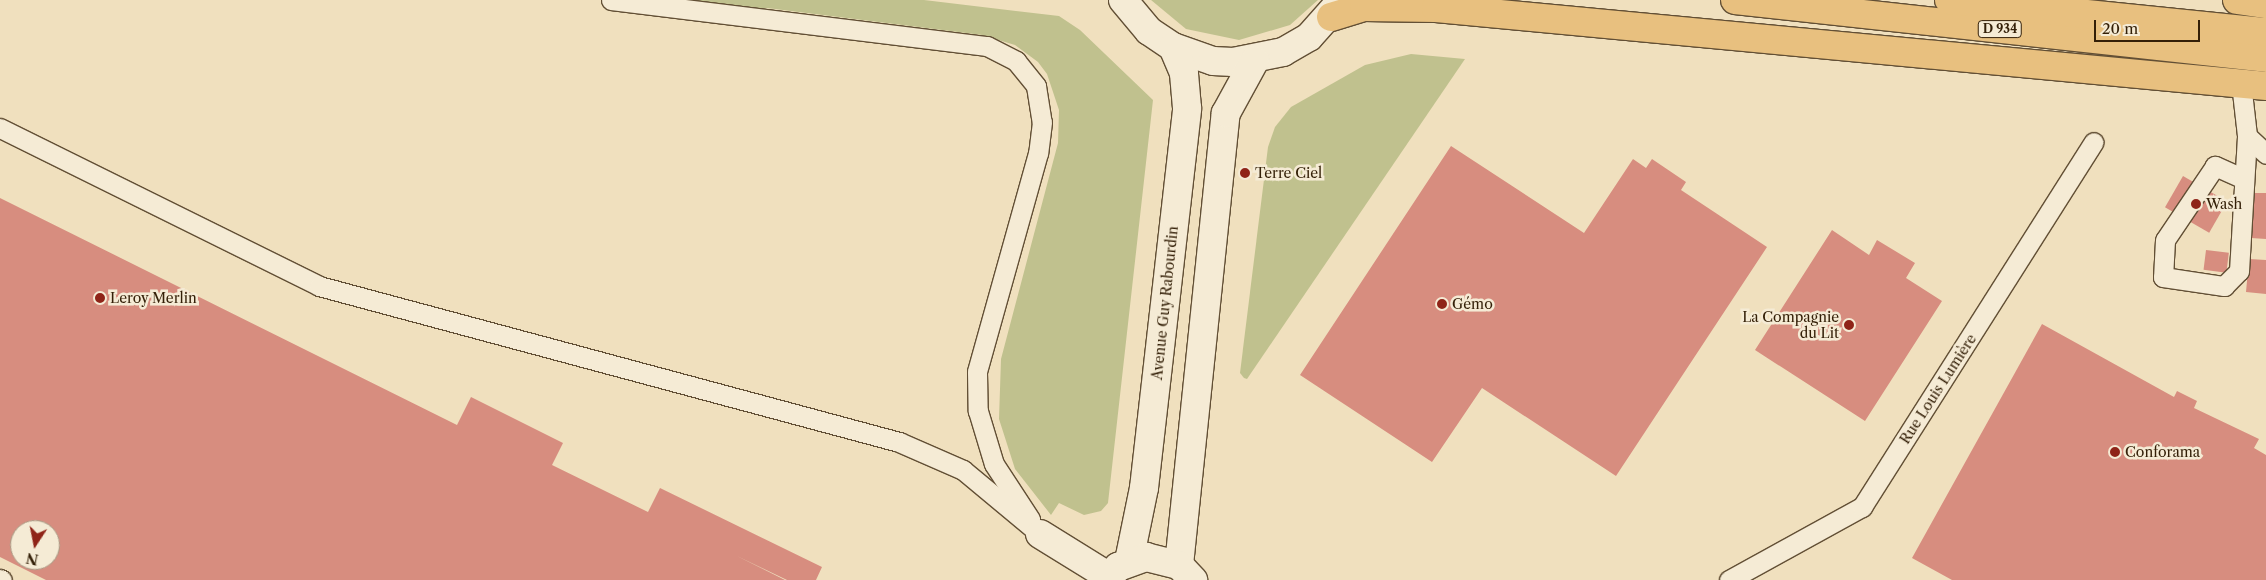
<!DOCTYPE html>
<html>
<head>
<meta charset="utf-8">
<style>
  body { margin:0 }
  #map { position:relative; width:2266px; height:580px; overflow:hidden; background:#f0e0be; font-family:"Libre Caslon Text",serif }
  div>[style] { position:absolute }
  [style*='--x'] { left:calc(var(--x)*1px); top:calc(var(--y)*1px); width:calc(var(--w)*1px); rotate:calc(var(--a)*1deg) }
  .green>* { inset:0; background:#c0c18e }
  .building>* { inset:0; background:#d78d7f; transform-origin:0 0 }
  .roads { filter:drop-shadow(1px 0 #624f35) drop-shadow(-1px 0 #624f35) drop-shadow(0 1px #624f35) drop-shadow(0 -1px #624f35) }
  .lane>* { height:19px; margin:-9.5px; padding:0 9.5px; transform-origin:9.5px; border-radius:9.5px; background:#f5ebd5 }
  .street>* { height:28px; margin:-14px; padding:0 14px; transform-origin:14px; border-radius:14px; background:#f5ebd5 }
  .primary>* { height:28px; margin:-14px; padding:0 14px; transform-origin:14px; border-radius:14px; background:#e8c07f }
  .dots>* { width:14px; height:14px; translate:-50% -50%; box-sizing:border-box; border:2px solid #f5ebd5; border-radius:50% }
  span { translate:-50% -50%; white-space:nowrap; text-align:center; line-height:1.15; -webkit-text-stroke:5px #f5ebd5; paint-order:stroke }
  .shield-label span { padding:1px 4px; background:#f5ebd5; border:1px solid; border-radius:4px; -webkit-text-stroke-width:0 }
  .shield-label { font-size:12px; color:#331f07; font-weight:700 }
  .poi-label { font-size:14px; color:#331f07 }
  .left { translate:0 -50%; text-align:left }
  .right { translate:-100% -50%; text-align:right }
  .street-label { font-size:14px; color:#331f07 }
  .north { position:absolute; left:10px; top:520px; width:50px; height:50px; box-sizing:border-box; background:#f5ebd5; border:1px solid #a79983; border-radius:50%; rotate:191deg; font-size:14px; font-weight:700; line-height:20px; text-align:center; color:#331f07 }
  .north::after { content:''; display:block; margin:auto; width:18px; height:22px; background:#8f2418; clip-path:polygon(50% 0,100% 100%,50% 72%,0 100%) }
  .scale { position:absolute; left:2094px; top:20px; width:106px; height:22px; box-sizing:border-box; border:2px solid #331f07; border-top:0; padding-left:6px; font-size:15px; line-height:18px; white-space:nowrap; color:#331f07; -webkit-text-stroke:4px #f5ebd5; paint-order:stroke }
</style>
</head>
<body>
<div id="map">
  <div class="green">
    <div style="clip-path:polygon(697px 0,924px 0,1059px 16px,1080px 30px,1153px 100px,1108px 503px,1101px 511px,1084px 515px,1059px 503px,1051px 515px,1015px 469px,999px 419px,1001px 359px,1058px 143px,1059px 110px,1047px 74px,1038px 62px,1015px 45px,982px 35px,767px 8px,749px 11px,701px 5px)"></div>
    <div style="clip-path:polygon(1151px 0,1318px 0,1290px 25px,1239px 40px,1186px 29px)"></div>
    <div style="clip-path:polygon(1411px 54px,1465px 59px,1247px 379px,1244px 378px,1240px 373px,1268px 147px,1275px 127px,1291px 107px,1365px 65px)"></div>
  </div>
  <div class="building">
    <div style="clip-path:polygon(1451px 146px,1584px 233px,1633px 159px,1646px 168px,1652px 159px,1686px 182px,1681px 190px,1767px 247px,1616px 476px,1482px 388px,1432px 462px,1300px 375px)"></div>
    <div style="left:2183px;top:176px;width:51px;height:36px;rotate:30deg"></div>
    <div style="clip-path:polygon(2254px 193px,2266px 193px,2266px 239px,2251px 238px)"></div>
    <div style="clip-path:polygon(evenodd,0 198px,457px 425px,471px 397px,563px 443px,552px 465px,648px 512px,660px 488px,822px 567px,816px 580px,787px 580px,737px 556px,785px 580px,46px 580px,0 557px,0 198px,20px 530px,50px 530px,50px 560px,20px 560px,20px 530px)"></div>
    <div style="clip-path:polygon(1832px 230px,1869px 255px,1877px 240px,1915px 263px,1906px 278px,1942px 301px,1865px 421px,1755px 350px)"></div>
    <div style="left:2206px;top:250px;width:23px;height:20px;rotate:7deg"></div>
    <div style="clip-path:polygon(2249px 259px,2266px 260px,2266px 294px,2246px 292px)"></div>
    <div style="clip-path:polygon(2042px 324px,2174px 397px,2177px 391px,2197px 401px,2194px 408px,2259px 439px,2254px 448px,2266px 455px,2266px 580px,1952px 580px,1912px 558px)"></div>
  </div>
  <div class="roads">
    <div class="lane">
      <div style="--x:611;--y:0;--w:379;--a:7"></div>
      <div style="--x:987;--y:46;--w:33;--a:27"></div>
      <div style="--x:1016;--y:61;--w:32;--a:51"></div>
      <div style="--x:1036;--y:86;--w:36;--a:81"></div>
      <div style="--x:1042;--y:122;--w:31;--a:97"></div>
      <div style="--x:1038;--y:153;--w:227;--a:105.6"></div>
      <div style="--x:977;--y:372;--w:39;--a:89"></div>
      <div style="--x:978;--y:411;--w:55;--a:73.2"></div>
      <div style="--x:994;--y:464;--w:66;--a:56.8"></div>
      <div style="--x:2241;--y:83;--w:53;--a:83.5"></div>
      <div style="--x:2247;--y:136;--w:26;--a:43"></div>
      <div style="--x:0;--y:128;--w:356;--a:26.3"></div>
      <div style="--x:319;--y:286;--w:601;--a:15.05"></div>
      <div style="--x:899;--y:442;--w:70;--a:23.6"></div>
      <div style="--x:963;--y:470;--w:100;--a:39.7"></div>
      <div style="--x:2242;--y:178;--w:30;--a:-156"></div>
      <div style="--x:2215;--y:166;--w:89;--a:124"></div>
      <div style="--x:2165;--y:240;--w:37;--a:93"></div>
      <div style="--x:2163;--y:277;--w:62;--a:8.4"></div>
      <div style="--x:2224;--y:286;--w:21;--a:-45"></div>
      <div style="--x:2239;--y:271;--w:135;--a:-86.6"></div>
      <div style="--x:0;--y:579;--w:2;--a:27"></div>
      <div style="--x:1729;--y:580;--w:152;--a:-28.8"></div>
      <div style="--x:1862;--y:507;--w:432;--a:-57.6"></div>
    </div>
    <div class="street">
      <div style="--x:1123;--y:0;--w:40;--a:50"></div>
      <div style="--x:1149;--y:31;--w:29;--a:34"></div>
      <div style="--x:1173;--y:47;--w:42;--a:19.3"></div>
      <div style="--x:1213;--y:61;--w:20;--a:3"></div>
      <div style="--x:1233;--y:62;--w:51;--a:-11.3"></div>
      <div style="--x:1283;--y:52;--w:30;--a:-30"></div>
      <div style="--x:1309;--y:37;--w:50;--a:-48.3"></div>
      <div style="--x:1040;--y:534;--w:80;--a:31.7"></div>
      <div style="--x:1129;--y:561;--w:75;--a:-78.4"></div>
      <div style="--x:1144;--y:488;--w:382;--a:-83.5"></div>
      <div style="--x:1187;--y:108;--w:35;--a:-95"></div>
      <div style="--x:1184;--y:73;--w:28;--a:-113"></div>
      <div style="--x:1179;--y:565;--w:454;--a:-84.1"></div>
      <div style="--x:1226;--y:113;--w:60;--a:-61.3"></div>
      <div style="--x:1106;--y:580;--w:18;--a:-47"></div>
      <div style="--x:1118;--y:567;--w:30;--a:-20"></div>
      <div style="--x:1146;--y:557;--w:34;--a:14"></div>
      <div style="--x:1179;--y:565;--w:21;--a:47"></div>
    </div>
    <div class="primary">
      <div style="--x:1735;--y:0;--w:534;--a:6.23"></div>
      <div style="--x:1949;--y:0;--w:319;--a:5.8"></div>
      <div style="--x:2237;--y:0;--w:29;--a:8"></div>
      <div style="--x:1331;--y:17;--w:34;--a:-17"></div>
      <div style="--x:1364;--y:7;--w:72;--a:0.8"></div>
      <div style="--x:1436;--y:8;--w:834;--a:5.37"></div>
    </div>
  </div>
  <div class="dots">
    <div style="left:1245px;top:173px;background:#8f2418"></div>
    <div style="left:2196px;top:204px;background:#8f2418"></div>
    <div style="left:100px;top:298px;background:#8f2418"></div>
    <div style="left:1442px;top:304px;background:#8f2418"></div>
    <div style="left:1849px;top:325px;background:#8f2418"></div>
    <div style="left:2115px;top:452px;background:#8f2418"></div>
  </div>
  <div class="shield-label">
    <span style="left:2000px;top:29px">D 934</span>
  </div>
  <div class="poi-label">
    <span class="left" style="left:1255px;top:173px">Terre Ciel</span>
    <span class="left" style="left:2206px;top:204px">Wash</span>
    <span class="left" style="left:110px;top:298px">Leroy Merlin</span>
    <span class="left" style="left:1452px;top:304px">Gémo</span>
    <span class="right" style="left:1839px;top:325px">La Compagnie<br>du Lit</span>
    <span class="left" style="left:2125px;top:452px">Conforama</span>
  </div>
  <div class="street-label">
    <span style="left:1165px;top:303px;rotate:-84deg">Avenue Guy Rabourdin</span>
    <span style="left:1938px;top:389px;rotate:-57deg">Rue Louis Lumière</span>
  </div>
  <div class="north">N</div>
  <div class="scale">20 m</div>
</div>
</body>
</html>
